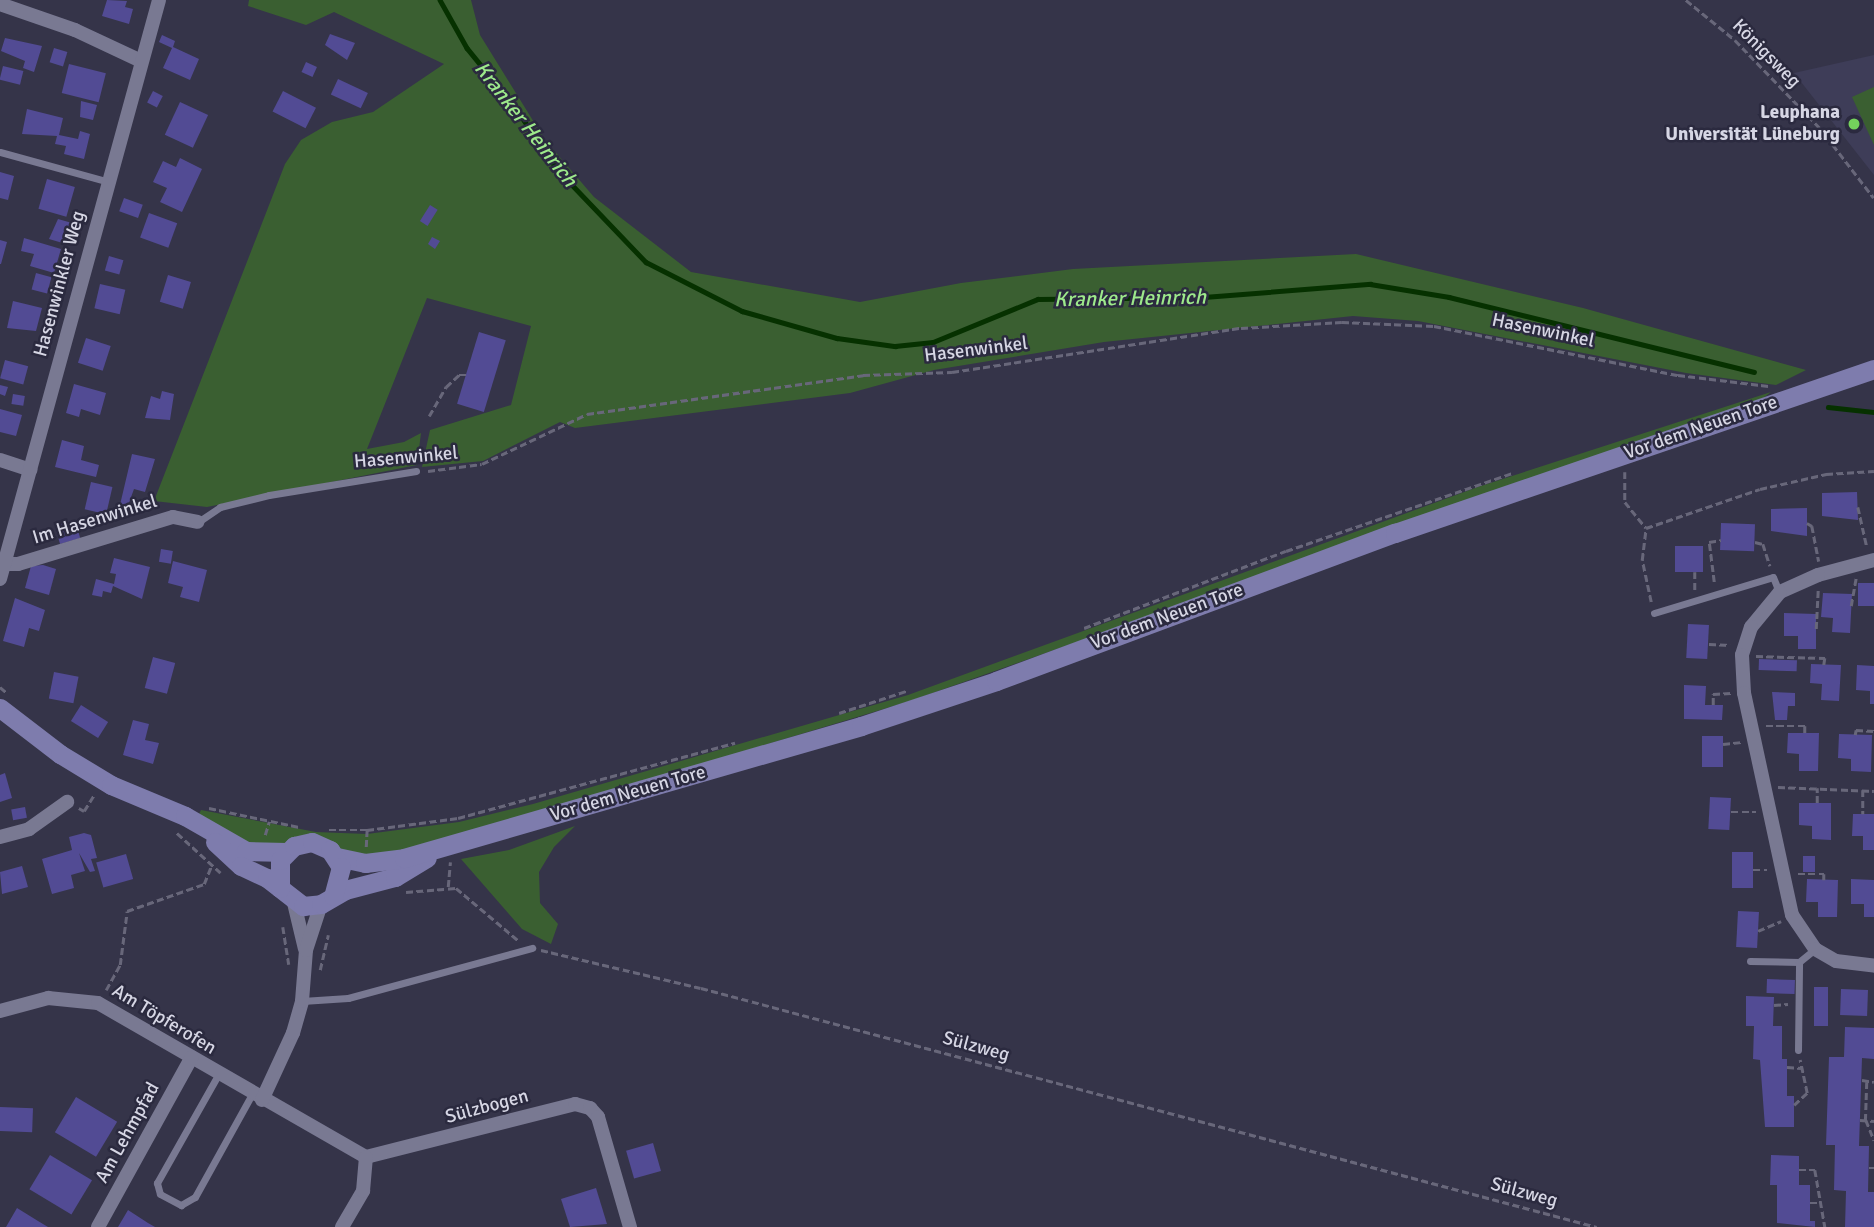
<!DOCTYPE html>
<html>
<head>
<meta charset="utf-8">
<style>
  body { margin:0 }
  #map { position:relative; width:1874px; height:1227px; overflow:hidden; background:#353449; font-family:Signika,sans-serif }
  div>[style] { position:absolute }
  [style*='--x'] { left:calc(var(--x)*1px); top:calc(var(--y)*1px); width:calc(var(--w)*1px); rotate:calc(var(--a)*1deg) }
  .built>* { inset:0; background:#3e3d58 }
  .green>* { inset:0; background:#3a5f31 }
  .stream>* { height:4.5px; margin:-2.25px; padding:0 2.25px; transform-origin:2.25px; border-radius:2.25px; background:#063100 }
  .building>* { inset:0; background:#524b94; transform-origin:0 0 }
  .path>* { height:2.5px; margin-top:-1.25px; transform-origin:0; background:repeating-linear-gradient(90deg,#68677a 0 7px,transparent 0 10.5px) }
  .lane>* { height:7px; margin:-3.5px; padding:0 3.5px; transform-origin:3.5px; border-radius:3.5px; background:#797992 }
  .street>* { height:14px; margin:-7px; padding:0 7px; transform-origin:7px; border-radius:7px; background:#797992 }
  .secondary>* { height:19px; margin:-9.5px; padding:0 9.5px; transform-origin:9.5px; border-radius:9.5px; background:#7e7cad }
  .dots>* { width:19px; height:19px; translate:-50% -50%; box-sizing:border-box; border:4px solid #2b2a3f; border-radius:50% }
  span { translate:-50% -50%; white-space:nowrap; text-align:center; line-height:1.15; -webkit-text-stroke:5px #2b2a3f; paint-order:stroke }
  .street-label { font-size:19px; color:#d6d6e4 }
  .poi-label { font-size:19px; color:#d6d6e4; font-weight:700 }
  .right { translate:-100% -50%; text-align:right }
  .water-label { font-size:21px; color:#9de98b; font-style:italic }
</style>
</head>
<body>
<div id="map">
  <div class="built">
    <div style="clip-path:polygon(1874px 55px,1874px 175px,1794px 73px)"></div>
  </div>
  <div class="green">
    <div style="clip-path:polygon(249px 0,471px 0,480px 35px,545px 140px,594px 197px,691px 272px,860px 302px,961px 283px,1073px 269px,1356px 254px,1583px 308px,1806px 370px,1776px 385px,1686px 373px,1418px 321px,1353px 316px,1104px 342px,934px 370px,850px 393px,575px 428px,560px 422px,483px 461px,422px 467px,430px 430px,511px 405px,531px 326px,427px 298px,367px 449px,404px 442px,421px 433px,417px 465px,207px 507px,154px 501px,285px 164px,301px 140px,332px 122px,373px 112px,444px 64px,334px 12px,306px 25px,248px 6px)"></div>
    <div style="clip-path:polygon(1874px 87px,1874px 145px,1852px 97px)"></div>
    <div style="clip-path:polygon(1771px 392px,1762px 399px,910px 701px,388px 859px,332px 848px,271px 852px,196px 821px,201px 810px,316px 832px,367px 834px,459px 822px,533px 804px,908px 695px,1478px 487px)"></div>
    <div style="clip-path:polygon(575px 826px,554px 847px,539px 872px,540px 903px,558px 924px,551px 944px,522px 929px,461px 859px,509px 850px)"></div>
  </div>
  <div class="stream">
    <div style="--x:440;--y:0;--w:55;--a:60.6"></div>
    <div style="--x:467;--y:48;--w:76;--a:50.9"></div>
    <div style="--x:515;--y:107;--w:75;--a:55.9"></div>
    <div style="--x:557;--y:169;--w:129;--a:46.3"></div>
    <div style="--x:646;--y:262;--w:108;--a:27"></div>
    <div style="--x:742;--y:311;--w:99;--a:15.9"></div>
    <div style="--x:837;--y:338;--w:59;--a:7.9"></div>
    <div style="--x:895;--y:346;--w:38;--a:-6"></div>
    <div style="--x:933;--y:342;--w:113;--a:-22.3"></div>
    <div style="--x:1038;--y:299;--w:166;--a:-0.7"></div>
    <div style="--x:1204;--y:297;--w:167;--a:-4.5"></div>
    <div style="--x:1370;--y:284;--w:80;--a:9.3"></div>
    <div style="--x:1449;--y:297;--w:314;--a:13.8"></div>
    <div style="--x:1828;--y:407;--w:46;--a:6.2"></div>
  </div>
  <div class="building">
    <div style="clip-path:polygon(107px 0,127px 1px,125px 7px,133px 9px,129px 24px,102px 16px)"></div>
    <div style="clip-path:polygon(330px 34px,355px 43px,347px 60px,325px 45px)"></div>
    <div style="clip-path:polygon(162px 35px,175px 41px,173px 47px,199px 59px,190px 80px,163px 68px,172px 48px,159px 42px)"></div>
    <div style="clip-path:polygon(5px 38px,42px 46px,34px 72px,23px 68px,25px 61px,1px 51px)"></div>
    <div style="left:54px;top:48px;width:14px;height:15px;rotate:17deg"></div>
    <div style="left:306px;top:62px;width:12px;height:11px;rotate:24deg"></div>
    <div style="left:69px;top:64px;width:38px;height:30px;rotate:14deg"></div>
    <div style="left:3px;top:66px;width:21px;height:14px;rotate:14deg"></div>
    <div style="left:338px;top:79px;width:33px;height:17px;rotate:25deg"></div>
    <div style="left:153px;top:91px;width:11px;height:13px;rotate:27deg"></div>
    <div style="left:283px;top:91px;width:37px;height:23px;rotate:27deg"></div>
    <div style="clip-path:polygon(81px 101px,97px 105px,93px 120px,80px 117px)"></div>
    <div style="left:180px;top:102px;width:31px;height:36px;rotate:25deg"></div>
    <div style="clip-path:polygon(27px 109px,63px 118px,59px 135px,78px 139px,80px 131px,90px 134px,84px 159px,64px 154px,66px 146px,55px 144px,57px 136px,22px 134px)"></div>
    <div style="clip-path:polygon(180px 158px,202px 169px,182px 212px,160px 202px,167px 188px,153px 182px,163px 161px,176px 167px)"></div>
    <div style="clip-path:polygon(0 172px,14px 176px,8px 200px,0 198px)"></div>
    <div style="left:47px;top:179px;width:29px;height:31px;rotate:16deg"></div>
    <div style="left:124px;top:198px;width:20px;height:14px;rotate:20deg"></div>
    <div style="left:430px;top:205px;width:9px;height:19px;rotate:32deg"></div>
    <div style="left:149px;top:213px;width:30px;height:26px;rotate:20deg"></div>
    <div style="clip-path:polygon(58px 219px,72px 223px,66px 244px,49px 239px)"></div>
    <div style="clip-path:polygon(432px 237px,440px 241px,435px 249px,428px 244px)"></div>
    <div style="clip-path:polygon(24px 238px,61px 249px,54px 273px,30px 266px,34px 254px,21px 251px)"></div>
    <div style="clip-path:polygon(0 240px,7px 242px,1px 264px,0 264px)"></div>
    <div style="left:109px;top:256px;width:15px;height:15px;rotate:16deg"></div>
    <div style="left:36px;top:273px;width:16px;height:17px;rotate:15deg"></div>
    <div style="left:168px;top:275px;width:24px;height:28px;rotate:17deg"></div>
    <div style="left:100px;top:284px;width:26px;height:25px;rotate:13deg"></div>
    <div style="clip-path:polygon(13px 301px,42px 308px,36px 331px,7px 328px)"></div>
    <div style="left:479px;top:332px;width:28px;height:75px;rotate:17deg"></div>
    <div style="left:86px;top:338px;width:26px;height:26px;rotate:18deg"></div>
    <div style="left:5px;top:360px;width:24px;height:19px;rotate:15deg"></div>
    <div style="clip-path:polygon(74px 384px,106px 393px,100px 415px,81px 409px,79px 417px,66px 413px)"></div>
    <div style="clip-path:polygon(0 385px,8px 387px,5px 396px,0 394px)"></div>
    <div style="clip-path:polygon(162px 391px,174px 394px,170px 420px,145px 418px,151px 396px,160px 399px)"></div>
    <div style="left:13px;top:394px;width:12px;height:10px;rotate:9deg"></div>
    <div style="clip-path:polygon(0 409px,22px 415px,16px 436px,0 432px)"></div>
    <div style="clip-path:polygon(62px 440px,84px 446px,81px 460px,99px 465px,96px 477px,55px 467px)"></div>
    <div style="clip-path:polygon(132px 454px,155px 459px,145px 492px,134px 489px,126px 511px,119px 509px)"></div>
    <div style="left:91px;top:482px;width:22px;height:28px;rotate:13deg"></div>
    <div style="clip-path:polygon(1857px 492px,1858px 520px,1822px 516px,1822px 493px)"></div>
    <div style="clip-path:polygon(1807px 508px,1807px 536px,1771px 531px,1771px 509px)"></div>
    <div style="left:75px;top:520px;width:19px;height:21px;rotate:74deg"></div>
    <div style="left:1721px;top:523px;width:34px;height:27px;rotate:2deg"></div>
    <div style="left:1703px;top:546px;width:26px;height:28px;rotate:90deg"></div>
    <div style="left:161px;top:549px;width:12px;height:13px;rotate:9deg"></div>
    <div style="clip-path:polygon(114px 558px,150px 567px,142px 599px,113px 586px,111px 593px,103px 591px,102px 597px,92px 595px,96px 579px,114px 584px,116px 574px,110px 573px)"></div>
    <div style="clip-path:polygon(173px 561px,207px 570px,199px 602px,180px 597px,183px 587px,168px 583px)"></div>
    <div style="clip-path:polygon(43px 565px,56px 569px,49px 595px,25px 588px,31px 566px)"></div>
    <div style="left:1874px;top:583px;width:23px;height:16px;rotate:90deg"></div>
    <div style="clip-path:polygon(1823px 593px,1852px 594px,1850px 633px,1832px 632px,1833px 618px,1821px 617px)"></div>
    <div style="clip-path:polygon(15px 598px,45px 610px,39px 631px,29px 628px,24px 647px,3px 641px)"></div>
    <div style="clip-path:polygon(1784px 613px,1816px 614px,1816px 649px,1798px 649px,1798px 636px,1784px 636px)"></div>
    <div style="left:1688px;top:624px;width:21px;height:34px;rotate:3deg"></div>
    <div style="left:153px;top:657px;width:23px;height:32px;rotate:15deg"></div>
    <div style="left:1759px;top:659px;width:38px;height:11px;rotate:2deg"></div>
    <div style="clip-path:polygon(1811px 664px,1841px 665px,1839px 701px,1821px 700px,1822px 684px,1810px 683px)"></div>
    <div style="clip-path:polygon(1857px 665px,1874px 666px,1874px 704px,1870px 704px,1870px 691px,1856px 690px)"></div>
    <div style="left:54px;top:672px;width:25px;height:27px;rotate:11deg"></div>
    <div style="clip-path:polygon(1684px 685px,1706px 686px,1705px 705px,1723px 705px,1722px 720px,1684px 719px)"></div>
    <div style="clip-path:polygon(1772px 692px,1795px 693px,1795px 706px,1788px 706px,1787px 720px,1775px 720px)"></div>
    <div style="left:81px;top:705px;width:32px;height:19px;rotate:32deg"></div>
    <div style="clip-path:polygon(133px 720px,149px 724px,145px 740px,159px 743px,153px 764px,123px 755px)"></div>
    <div style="clip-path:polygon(1788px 733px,1819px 733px,1818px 771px,1799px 771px,1799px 754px,1787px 753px)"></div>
    <div style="clip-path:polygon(1839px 734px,1872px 735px,1871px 772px,1851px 771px,1851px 759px,1838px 758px)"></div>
    <div style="left:1702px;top:736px;width:21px;height:31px"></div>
    <div style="clip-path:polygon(5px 773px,12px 798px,0 802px,0 775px)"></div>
    <div style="left:1710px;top:797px;width:21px;height:32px;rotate:3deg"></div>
    <div style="clip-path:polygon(1799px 803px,1831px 803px,1831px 840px,1812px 839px,1812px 826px,1799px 825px)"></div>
    <div style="left:25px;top:807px;width:11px;height:14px;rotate:80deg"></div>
    <div style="clip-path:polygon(1853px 814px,1874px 814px,1874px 850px,1863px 850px,1863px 836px,1852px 836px)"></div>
    <div style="clip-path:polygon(84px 833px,91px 835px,97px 858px,91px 859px,95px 871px,90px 872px,79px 853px,85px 871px,71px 875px,74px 888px,52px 894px,42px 859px,72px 850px,69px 837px)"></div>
    <div style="left:1732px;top:852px;width:21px;height:36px"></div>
    <div style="left:126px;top:854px;width:26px;height:31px;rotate:74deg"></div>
    <div style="left:1803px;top:856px;width:12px;height:16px"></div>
    <div style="clip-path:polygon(22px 866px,28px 887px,2px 894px,0 872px)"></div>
    <div style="clip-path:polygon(1807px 879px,1838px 880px,1837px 917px,1818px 917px,1818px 902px,1806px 902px)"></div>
    <div style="clip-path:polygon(1851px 879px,1874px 880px,1874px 917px,1864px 917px,1864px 904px,1851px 904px)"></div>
    <div style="left:1738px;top:911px;width:21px;height:36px;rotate:3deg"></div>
    <div style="left:1767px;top:979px;width:28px;height:14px;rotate:2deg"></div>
    <div style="left:1814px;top:987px;width:14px;height:39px"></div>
    <div style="left:1841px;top:989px;width:27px;height:26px;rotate:2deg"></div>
    <div style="clip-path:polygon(1746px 996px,1774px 997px,1773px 1026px,1782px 1026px,1782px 1059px,1787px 1059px,1787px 1096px,1794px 1096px,1794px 1127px,1765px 1127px,1760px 1060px,1753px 1059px,1754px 1026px,1746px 1026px)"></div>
    <div style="clip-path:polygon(1845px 1027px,1874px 1028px,1874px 1059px,1862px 1058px,1859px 1146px,1869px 1146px,1868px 1192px,1874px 1192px,1874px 1227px,1845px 1227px,1846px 1191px,1834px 1190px,1835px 1145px,1826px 1145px,1829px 1057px,1844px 1057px)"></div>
    <div style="left:76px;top:1097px;width:48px;height:41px;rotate:31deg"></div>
    <div style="left:0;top:1107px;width:33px;height:24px;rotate:2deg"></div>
    <div style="left:653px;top:1143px;width:29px;height:28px;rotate:74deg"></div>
    <div style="left:50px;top:1155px;width:49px;height:40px;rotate:31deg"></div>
    <div style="clip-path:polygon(1771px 1155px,1799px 1156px,1799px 1185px,1810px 1185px,1810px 1221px,1815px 1221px,1815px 1227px,1777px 1223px,1777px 1185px,1770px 1185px)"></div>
    <div style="clip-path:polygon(596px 1188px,607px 1224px,570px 1227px,561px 1199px)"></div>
    <div style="clip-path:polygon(17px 1208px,38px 1221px,48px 1227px,6px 1227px)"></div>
    <div style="clip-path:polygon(128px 1210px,148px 1223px,155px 1227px,118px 1227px)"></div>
  </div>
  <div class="path">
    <div style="--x:1686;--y:0;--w:63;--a:39.2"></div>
    <div style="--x:1735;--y:40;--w:122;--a:46"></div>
    <div style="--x:1820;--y:128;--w:88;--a:52.4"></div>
    <div style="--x:429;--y:416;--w:34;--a:-60"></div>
    <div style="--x:446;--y:387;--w:18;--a:-43"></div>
    <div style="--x:459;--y:375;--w:8;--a:0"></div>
    <div style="--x:428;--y:471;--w:54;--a:-7.4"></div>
    <div style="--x:482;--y:464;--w:116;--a:-25.5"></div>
    <div style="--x:587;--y:414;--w:279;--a:-8"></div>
    <div style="--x:863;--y:375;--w:89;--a:-1.9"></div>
    <div style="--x:952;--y:372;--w:292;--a:-8.7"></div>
    <div style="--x:1241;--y:328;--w:101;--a:-3.4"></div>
    <div style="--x:1342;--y:322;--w:92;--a:2.5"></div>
    <div style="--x:1434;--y:326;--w:249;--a:11.4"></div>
    <div style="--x:1678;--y:375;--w:91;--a:7"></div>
    <div style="--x:1625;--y:472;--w:30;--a:90"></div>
    <div style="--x:1625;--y:502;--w:33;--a:51"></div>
    <div style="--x:1858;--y:507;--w:41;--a:77.3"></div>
    <div style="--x:1807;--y:523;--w:6;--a:31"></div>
    <div style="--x:1812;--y:526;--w:36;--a:79"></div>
    <div style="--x:1755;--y:542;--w:8;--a:14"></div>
    <div style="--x:1763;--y:544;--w:23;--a:72"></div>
    <div style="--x:1695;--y:572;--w:18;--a:90"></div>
    <div style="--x:1714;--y:582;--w:40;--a:-97.1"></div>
    <div style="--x:1709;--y:542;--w:12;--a:-9"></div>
    <div style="--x:1651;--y:602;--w:43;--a:-102.1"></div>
    <div style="--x:1642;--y:560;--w:32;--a:-83"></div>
    <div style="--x:1646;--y:528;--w:120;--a:-18.9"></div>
    <div style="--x:1760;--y:489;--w:68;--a:-12.8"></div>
    <div style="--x:1826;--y:474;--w:48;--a:-3.6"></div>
    <div style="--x:1851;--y:606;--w:28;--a:-80"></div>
    <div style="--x:1084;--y:628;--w:216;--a:-20.9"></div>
    <div style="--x:1286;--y:551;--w:239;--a:-19"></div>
    <div style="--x:1816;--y:629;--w:40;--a:-87.1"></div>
    <div style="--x:1709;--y:644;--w:21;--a:3"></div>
    <div style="--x:1756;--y:656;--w:69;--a:1.7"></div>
    <div style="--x:1825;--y:658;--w:7;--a:98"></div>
    <div style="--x:0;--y:687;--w:8;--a:40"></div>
    <div style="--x:1713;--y:705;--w:11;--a:-90"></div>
    <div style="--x:1713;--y:694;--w:18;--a:-3"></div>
    <div style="--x:839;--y:713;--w:71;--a:-18.2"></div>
    <div style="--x:1766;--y:726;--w:39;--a:0"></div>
    <div style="--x:1805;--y:726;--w:7;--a:90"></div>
    <div style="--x:1855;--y:735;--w:5;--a:-79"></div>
    <div style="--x:1856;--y:730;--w:18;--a:3"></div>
    <div style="--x:1723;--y:744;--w:18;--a:-6"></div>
    <div style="--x:1778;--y:787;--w:96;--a:2.4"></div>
    <div style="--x:1863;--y:790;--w:24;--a:90"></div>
    <div style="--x:1817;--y:803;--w:15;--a:-90"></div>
    <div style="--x:79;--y:808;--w:6;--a:31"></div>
    <div style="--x:84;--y:811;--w:19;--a:-58"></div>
    <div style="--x:209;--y:808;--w:92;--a:11.9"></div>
    <div style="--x:1731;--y:812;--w:25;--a:0"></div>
    <div style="--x:329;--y:830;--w:38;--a:0"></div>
    <div style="--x:367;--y:830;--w:92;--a:-7.5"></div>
    <div style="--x:458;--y:818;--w:287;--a:-15.2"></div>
    <div style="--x:177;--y:833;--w:59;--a:42.3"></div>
    <div style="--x:265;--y:835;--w:14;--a:-73"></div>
    <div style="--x:366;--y:847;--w:17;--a:-87"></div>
    <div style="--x:1753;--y:870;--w:14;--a:0"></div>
    <div style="--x:1798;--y:874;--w:26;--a:0"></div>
    <div style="--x:1824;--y:874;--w:6;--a:90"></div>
    <div style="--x:448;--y:887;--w:25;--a:-85"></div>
    <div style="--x:406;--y:892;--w:50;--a:-4.6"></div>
    <div style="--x:456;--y:888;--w:82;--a:40.1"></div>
    <div style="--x:283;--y:927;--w:38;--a:81"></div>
    <div style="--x:1758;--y:931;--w:25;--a:-23"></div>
    <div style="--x:541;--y:950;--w:164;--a:13.4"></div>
    <div style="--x:701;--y:988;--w:927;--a:14.94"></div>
    <div style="--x:320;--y:970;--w:36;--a:-77"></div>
    <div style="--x:106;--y:990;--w:29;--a:-61"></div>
    <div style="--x:120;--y:965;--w:54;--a:-82.6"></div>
    <div style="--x:127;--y:911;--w:82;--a:-19.3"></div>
    <div style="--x:204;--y:884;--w:18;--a:-68"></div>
    <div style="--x:1774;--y:1005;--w:14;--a:-4"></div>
    <div style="--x:1787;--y:1067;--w:14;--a:4"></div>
    <div style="--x:1862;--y:1080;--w:12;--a:9"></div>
    <div style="--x:1867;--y:1082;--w:38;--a:92"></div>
    <div style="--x:1866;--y:1120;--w:22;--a:68"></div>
    <div style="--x:1794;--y:1105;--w:18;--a:-43"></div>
    <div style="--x:1807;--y:1093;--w:34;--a:-102"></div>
    <div style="--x:1860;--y:1120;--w:14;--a:4"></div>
    <div style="--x:1869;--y:1168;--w:5;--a:0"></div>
    <div style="--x:1799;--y:1170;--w:16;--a:0"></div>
    <div style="--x:1815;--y:1170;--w:58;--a:80"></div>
    <div style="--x:1810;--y:1203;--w:11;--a:0"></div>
  </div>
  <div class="lane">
    <div style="--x:0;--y:152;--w:110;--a:15.3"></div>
    <div style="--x:198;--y:522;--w:27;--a:-34"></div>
    <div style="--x:220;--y:507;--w:50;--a:-13.8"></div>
    <div style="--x:269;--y:495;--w:149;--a:-9.3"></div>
    <div style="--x:1654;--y:613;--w:124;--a:-16.8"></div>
    <div style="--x:1773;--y:577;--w:16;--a:68"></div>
    <div style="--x:1750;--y:961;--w:49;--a:1.2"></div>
    <div style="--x:1799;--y:962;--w:21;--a:-39"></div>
    <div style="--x:302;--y:1001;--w:46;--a:-3.7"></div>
    <div style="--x:348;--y:998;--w:191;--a:-15.2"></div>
    <div style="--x:1798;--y:1050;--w:88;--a:-89.3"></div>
    <div style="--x:218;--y:1075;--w:124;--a:119.5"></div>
    <div style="--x:157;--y:1183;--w:11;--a:75"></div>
    <div style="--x:160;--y:1194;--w:24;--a:28"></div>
    <div style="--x:181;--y:1205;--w:16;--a:-30"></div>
    <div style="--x:195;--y:1197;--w:118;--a:-61"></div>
  </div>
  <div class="street">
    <div style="--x:0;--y:4;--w:79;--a:19.1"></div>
    <div style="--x:75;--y:30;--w:71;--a:25.1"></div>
    <div style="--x:0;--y:460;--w:32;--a:18"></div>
    <div style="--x:1874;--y:560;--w:58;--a:165"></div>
    <div style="--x:1818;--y:575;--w:42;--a:155.9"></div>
    <div style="--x:1780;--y:592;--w:45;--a:129.6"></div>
    <div style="--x:1751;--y:627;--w:29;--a:108"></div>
    <div style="--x:1742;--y:655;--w:38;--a:87"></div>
    <div style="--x:1744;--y:693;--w:227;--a:77.8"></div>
    <div style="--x:1792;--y:915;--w:41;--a:55.9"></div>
    <div style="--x:1815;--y:949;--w:24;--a:30"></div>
    <div style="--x:1836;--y:961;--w:38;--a:7"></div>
    <div style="--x:4;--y:564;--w:14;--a:0"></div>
    <div style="--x:18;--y:564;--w:162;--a:-16.9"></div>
    <div style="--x:173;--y:517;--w:25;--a:11"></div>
    <div style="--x:0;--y:579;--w:600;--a:-74.64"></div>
    <div style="--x:0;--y:837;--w:30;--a:-15"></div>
    <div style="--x:29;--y:829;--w:47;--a:-35.4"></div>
    <div style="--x:294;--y:903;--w:47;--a:76.6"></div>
    <div style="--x:0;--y:1011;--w:50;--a:-15.2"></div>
    <div style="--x:48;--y:998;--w:50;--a:5.7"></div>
    <div style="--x:98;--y:1003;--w:309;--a:29.9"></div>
    <div style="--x:366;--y:1157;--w:216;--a:-14.2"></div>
    <div style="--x:575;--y:1104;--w:16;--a:15"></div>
    <div style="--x:590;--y:1108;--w:12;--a:48"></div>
    <div style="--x:598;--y:1117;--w:115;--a:73.8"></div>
    <div style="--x:262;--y:1100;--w:74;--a:-65.2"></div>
    <div style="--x:293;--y:1033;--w:33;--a:-74"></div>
    <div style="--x:302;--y:1001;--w:51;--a:-85.5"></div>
    <div style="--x:306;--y:950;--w:48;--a:-71.9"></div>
    <div style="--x:98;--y:1227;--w:194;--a:-61.1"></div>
    <div style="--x:342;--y:1227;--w:42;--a:-59.7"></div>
    <div style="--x:363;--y:1191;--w:34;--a:-85"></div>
  </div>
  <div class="secondary">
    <div style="--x:0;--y:708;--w:76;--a:37.5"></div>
    <div style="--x:60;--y:754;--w:60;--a:31.3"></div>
    <div style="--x:111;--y:785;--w:80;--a:22.7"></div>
    <div style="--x:185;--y:816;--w:70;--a:29.8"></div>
    <div style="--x:246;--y:851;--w:40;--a:1.4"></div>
    <div style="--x:215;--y:842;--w:35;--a:43"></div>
    <div style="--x:241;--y:866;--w:29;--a:25"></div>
    <div style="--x:267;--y:878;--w:46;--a:37.9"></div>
    <div style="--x:303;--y:906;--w:18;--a:-6"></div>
    <div style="--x:321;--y:904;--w:28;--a:-30"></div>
    <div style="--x:345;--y:890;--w:52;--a:-14.6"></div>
    <div style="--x:395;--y:877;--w:37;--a:-31"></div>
    <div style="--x:337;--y:857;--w:29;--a:12"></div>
    <div style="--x:365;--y:863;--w:39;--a:-7"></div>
    <div style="--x:404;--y:858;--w:476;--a:-16.1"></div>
    <div style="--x:861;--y:726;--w:142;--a:-18.4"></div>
    <div style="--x:996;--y:681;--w:426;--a:-20.4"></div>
    <div style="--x:1395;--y:533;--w:506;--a:-18.9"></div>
    <div style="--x:280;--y:888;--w:28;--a:-90"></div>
    <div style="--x:280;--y:860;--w:20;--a:-45"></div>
    <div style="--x:294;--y:846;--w:18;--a:-13"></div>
    <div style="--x:312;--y:842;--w:20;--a:24"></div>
    <div style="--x:330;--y:850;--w:20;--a:57"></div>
    <div style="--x:341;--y:867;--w:30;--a:105"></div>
  </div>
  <div class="dots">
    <div style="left:1854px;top:124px;background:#74d25c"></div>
  </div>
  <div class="street-label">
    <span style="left:1766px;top:54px;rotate:45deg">Königsweg</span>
    <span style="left:60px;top:284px;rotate:-75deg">Hasenwinkler Weg</span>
    <span style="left:1543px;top:331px;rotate:12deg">Hasenwinkel</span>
    <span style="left:976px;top:350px;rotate:-7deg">Hasenwinkel</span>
    <span style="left:1701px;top:428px;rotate:-19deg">Vor dem Neuen Tore</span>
    <span style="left:406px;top:458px;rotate:-5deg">Hasenwinkel</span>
    <span style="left:95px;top:520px;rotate:-17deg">Im Hasenwinkel</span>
    <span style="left:1167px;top:617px;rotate:-20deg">Vor dem Neuen Tore</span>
    <span style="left:628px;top:794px;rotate:-16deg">Vor dem Neuen Tore</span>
    <span style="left:164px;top:1020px;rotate:31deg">Am Töpferofen</span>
    <span style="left:976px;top:1047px;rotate:15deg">Sülzweg</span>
    <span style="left:487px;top:1107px;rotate:-15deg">Sülzbogen</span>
    <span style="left:128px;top:1133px;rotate:-61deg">Am Lehmpfad</span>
    <span style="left:1524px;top:1193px;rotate:15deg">Sülzweg</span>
  </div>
  <div class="poi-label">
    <span class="right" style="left:1840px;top:124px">Leuphana<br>Universität Lüneburg</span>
  </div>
  <div class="water-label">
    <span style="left:526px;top:124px;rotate:52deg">Kranker Heinrich</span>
    <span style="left:1130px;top:298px;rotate:-1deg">Kranker Heinrich</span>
  </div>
</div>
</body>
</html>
